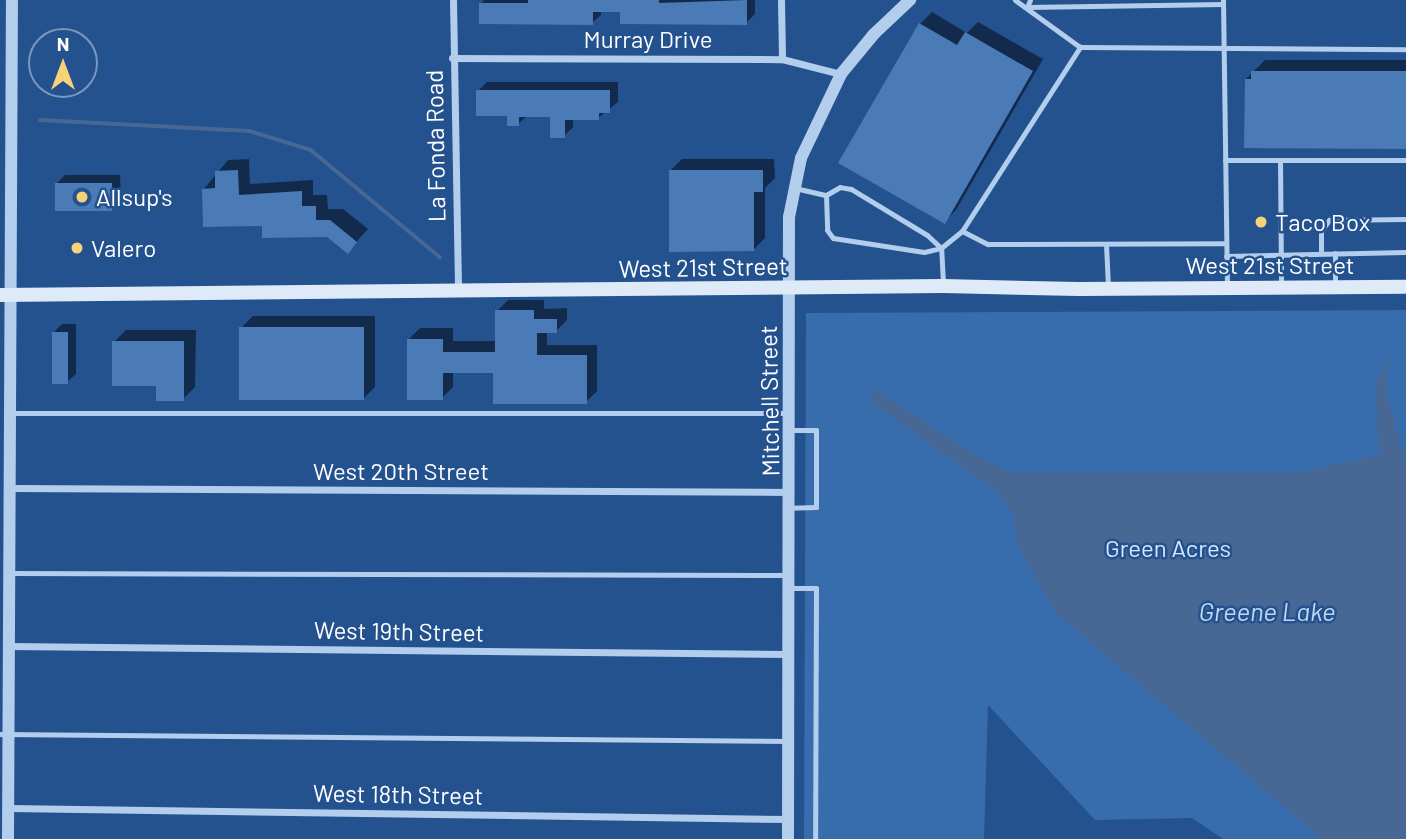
<!DOCTYPE html>
<html>
<head>
<meta charset="utf-8">
<style>
  body { margin:0 }
  #map { position:relative; width:1406px; height:839px; overflow:hidden; background:#23528f; font-family:Barlow,sans-serif }
  div>[style] { position:absolute }
  [style*='--x'] { left:calc(var(--x)*1px); top:calc(var(--y)*1px); width:calc(var(--w)*1px); rotate:calc(var(--a)*1deg) }
  .green>* { inset:0; background:#376cad }
  .water>* { inset:0; background:#476894 }
  .shadow>* { inset:0; background:#0007 }
  .stream>* { height:3.5px; margin:-1.75px; padding:0 1.75px; transform-origin:1.75px; border-radius:1.75px; background:#476894 }
  .building>* { inset:0; background:#4b7bb6; transform-origin:0 0 }
  .service>* { height:5px; margin:-2.5px; padding:0 2.5px; transform-origin:2.5px; border-radius:2.5px; background:#b3cdec }
  .minor>* { height:7px; margin:-3.5px; padding:0 3.5px; transform-origin:3.5px; border-radius:3.5px; background:#b3cdec }
  .tertiary>* { height:12px; margin:-6px; padding:0 6px; transform-origin:6px; border-radius:6px; background:#b3cdec }
  .secondary>* { height:14px; margin:-7px; padding:0 7px; transform-origin:7px; border-radius:7px; background:#dfeaf9 }
  .dots>* { width:19px; height:19px; translate:-50% -50%; box-sizing:border-box; border:4px solid #23528f; border-radius:50% }
  span { translate:-50% -50%; white-space:nowrap; text-align:center; line-height:1.15; -webkit-text-stroke:5px #23528f; paint-order:stroke }
  .street-label { font-size:24px; color:#fff }
  .poi-label { font-size:24px; color:#fff }
  .left { translate:0 -50%; text-align:left }
  .park-label { font-size:24px; color:#d8e7f9 }
  .water-label { font-size:26px; color:#bfd7f3; font-style:italic }
  .north { position:absolute; left:28px; top:28px; width:70px; height:70px; box-sizing:border-box; background:#23528f; border:2px solid #7b97bc; border-radius:50%; rotate:0deg; font-size:19px; font-weight:700; line-height:28px; text-align:center; color:#fff }
  .north::after { content:''; display:block; margin:auto; width:24px; height:32px; background:#f7d276; clip-path:polygon(50% 0,100% 100%,50% 72%,0 100%) }
</style>
</head>
<body>
<div id="map">
  <div class="green">
    <div style="clip-path:polygon(1406px 310px,1406px 839px,1223px 839px,1192px 818px,1095px 820px,988px 705px,984px 839px,804px 839px,806px 313px)"></div>
  </div>
  <div class="water">
    <div style="clip-path:polygon(1390px 355px,1385px 386px,1402px 450px,1406px 451px,1406px 839px,1322px 839px,1056px 613px,1018px 546px,1013px 513px,1000px 493px,870px 402px,874px 389px,980px 458px,1012px 473px,1299px 473px,1379px 455px,1375px 387px)"></div>
  </div>
  <div class="shadow">
    <div style="clip-path:polygon(484px 0,755px 0,755px 14px,746px 23px,601px 10px,601px 15px,592px 23px,481px 4px)"></div>
    <div style="clip-path:polygon(932px 12px,967px 33px,978px 22px,1043px 59px,956px 210px,944px 222px,920px 24px)"></div>
    <div style="clip-path:polygon(1265px 60px,1406px 60px,1406px 147px,1246px 79px)"></div>
    <div style="clip-path:polygon(487px 82px,618px 82px,618px 102px,598px 118px,573px 118px,573px 127px,564px 136px,552px 116px,527px 116px,518px 124px,478px 91px)"></div>
    <div style="clip-path:polygon(249px 159px,250px 184px,313px 180px,313px 195px,327px 195px,328px 209px,343px 209px,368px 229px,348px 251px,328px 235px,263px 224px,204px 189px,228px 160px)"></div>
    <div style="clip-path:polygon(682px 159px,774px 159px,775px 178px,765px 188px,765px 238px,753px 250px,670px 171px)"></div>
    <div style="clip-path:polygon(65px 175px,120px 175px,121px 200px,112px 209px,56px 184px)"></div>
    <div style="clip-path:polygon(508px 300px,544px 300px,544px 309px,567px 308px,567px 320px,556px 331px,547px 331px,547px 345px,597px 345px,597px 391px,586px 402px,495px 371px,453px 371px,453px 387px,442px 398px,408px 340px,420px 328px,453px 328px,453px 341px,497px 341px,497px 311px)"></div>
    <div style="clip-path:polygon(253px 316px,375px 316px,375px 387px,364px 398px,241px 328px)"></div>
    <div style="clip-path:polygon(62px 324px,76px 324px,76px 374px,67px 382px,54px 332px)"></div>
    <div style="clip-path:polygon(126px 330px,196px 330px,195px 387px,183px 399px,157px 384px,114px 342px)"></div>
  </div>
  <div class="stream">
    <div style="--x:40;--y:120;--w:210;--a:3"></div>
    <div style="--x:250;--y:131;--w:64;--a:17.3"></div>
    <div style="--x:311;--y:150;--w:168;--a:39.7"></div>
  </div>
  <div class="building">
    <div style="clip-path:polygon(528px 0,659px 0,659px 3px,747px 0,747px 25px,620px 24px,620px 12px,593px 12px,593px 25px,479px 24px,479px 3px,528px 3px)"></div>
    <div style="clip-path:polygon(919px 23px,957px 45px,965px 32px,1033px 71px,945px 224px,838px 163px)"></div>
    <div style="clip-path:polygon(1251px 71px,1406px 71px,1406px 149px,1244px 148px,1245px 79px,1251px 79px)"></div>
    <div style="clip-path:polygon(476px 90px,610px 90px,610px 113px,599px 113px,599px 120px,565px 120px,565px 138px,550px 138px,550px 117px,519px 117px,519px 126px,507px 126px,507px 116px,476px 116px)"></div>
    <div style="clip-path:polygon(238px 170px,239px 195px,302px 191px,302px 206px,316px 206px,316px 220px,330px 220px,357px 242px,348px 254px,327px 237px,262px 238px,262px 226px,203px 227px,202px 189px,215px 188px,215px 171px)"></div>
    <div style="clip-path:polygon(669px 170px,763px 170px,763px 192px,754px 192px,754px 251px,669px 252px)"></div>
    <div style="left:55px;top:183px;width:57px;height:28px"></div>
    <div style="clip-path:polygon(495px 310px,534px 310px,534px 319px,557px 319px,557px 333px,537px 333px,537px 355px,587px 355px,587px 404px,493px 404px,493px 373px,443px 373px,443px 400px,407px 400px,407px 339px,443px 339px,443px 352px,495px 352px)"></div>
    <div style="left:239px;top:327px;width:125px;height:73px"></div>
    <div style="left:52px;top:332px;width:16px;height:52px"></div>
    <div style="clip-path:polygon(112px 341px,184px 341px,184px 401px,156px 401px,156px 386px,112px 386px)"></div>
  </div>
  <div class="service">
    <div style="--x:1015;--y:0;--w:80;--a:35.9"></div>
    <div style="--x:1080;--y:47;--w:326;--a:0.4"></div>
    <div style="--x:1030;--y:0;--w:8;--a:113"></div>
    <div style="--x:1027;--y:7;--w:196;--a:-0.9"></div>
    <div style="--x:1223;--y:0;--w:287;--a:89.2"></div>
    <div style="--x:1225;--y:160;--w:181;--a:0"></div>
    <div style="--x:1280;--y:160;--w:125;--a:89.5"></div>
    <div style="--x:795;--y:188;--w:32;--a:13"></div>
    <div style="--x:962;--y:231;--w:29;--a:27"></div>
    <div style="--x:988;--y:244;--w:238;--a:-0.2"></div>
    <div style="--x:1106;--y:244;--w:42;--a:87.3"></div>
    <div style="--x:1321;--y:253;--w:22;--a:-90"></div>
    <div style="--x:1321;--y:231;--w:14;--a:-54"></div>
    <div style="--x:1329;--y:220;--w:77;--a:-0.7"></div>
    <div style="--x:1335;--y:253;--w:32;--a:90"></div>
    <div style="--x:1226;--y:256;--w:180;--a:-1.3"></div>
    <div style="--x:943;--y:283;--w:35;--a:-93"></div>
    <div style="--x:941;--y:248;--w:19;--a:-137"></div>
    <div style="--x:927;--y:235;--w:89;--a:-148.8"></div>
    <div style="--x:851;--y:189;--w:11;--a:-170"></div>
    <div style="--x:840;--y:187;--w:16;--a:150"></div>
    <div style="--x:826;--y:195;--w:35;--a:88"></div>
    <div style="--x:827;--y:230;--w:10;--a:53"></div>
    <div style="--x:833;--y:238;--w:92;--a:8.7"></div>
    <div style="--x:924;--y:252;--w:17;--a:-13"></div>
    <div style="--x:941;--y:248;--w:27;--a:-39"></div>
    <div style="--x:962;--y:231;--w:219;--a:-57.3"></div>
    <div style="--x:11;--y:413;--w:778;--a:0"></div>
    <div style="--x:790;--y:430;--w:26;--a:0"></div>
    <div style="--x:816;--y:430;--w:77;--a:90"></div>
    <div style="--x:816;--y:507;--w:25;--a:178"></div>
    <div style="--x:9;--y:573;--w:777;--a:0.15"></div>
    <div style="--x:790;--y:588;--w:26;--a:0"></div>
    <div style="--x:816;--y:588;--w:251;--a:90.2"></div>
    <div style="--x:0;--y:734;--w:788;--a:0.51"></div>
  </div>
  <div class="minor">
    <div style="--x:453;--y:0;--w:291;--a:89"></div>
    <div style="--x:781;--y:0;--w:59;--a:89"></div>
    <div style="--x:452;--y:58;--w:330;--a:0.2"></div>
    <div style="--x:782;--y:59;--w:61;--a:14.3"></div>
    <div style="--x:10;--y:488;--w:780;--a:0.29"></div>
    <div style="--x:8;--y:646;--w:781;--a:0.59"></div>
    <div style="--x:8;--y:808;--w:780;--a:0.81"></div>
  </div>
  <div class="tertiary">
    <div style="--x:8;--y:839;--w:839;--a:-89.73"></div>
    <div style="--x:788;--y:839;--w:622;--a:-89.91"></div>
    <div style="--x:789;--y:217;--w:60;--a:-78.5"></div>
    <div style="--x:801;--y:158;--w:93;--a:-64.5"></div>
    <div style="--x:841;--y:74;--w:52;--a:-50.5"></div>
    <div style="--x:874;--y:34;--w:50;--a:-43.4"></div>
  </div>
  <div class="secondary">
    <div style="--x:0;--y:295;--w:943;--a:-0.55"></div>
    <div style="--x:943;--y:286;--w:136;--a:1.3"></div>
    <div style="--x:1079;--y:289;--w:327;--a:-0.4"></div>
  </div>
  <div class="dots">
    <div style="left:82px;top:197px;background:#f7d276"></div>
    <div style="left:1261px;top:222px;background:#f7d276"></div>
    <div style="left:77px;top:248px;background:#f7d276"></div>
  </div>
  <div class="street-label">
    <span style="left:648px;top:39px">Murray Drive</span>
    <span style="left:435px;top:146px;rotate:-91deg">La Fonda Road</span>
    <span style="left:1270px;top:265px">West 21st Street</span>
    <span style="left:703px;top:267px;rotate:-1deg">West 21st Street</span>
    <span style="left:769px;top:401px;rotate:-91deg">Mitchell Street</span>
    <span style="left:401px;top:471px">West 20th Street</span>
    <span style="left:399px;top:631px;rotate:1deg">West 19th Street</span>
    <span style="left:398px;top:794px;rotate:1deg">West 18th Street</span>
  </div>
  <div class="poi-label">
    <span class="left" style="left:96px;top:197px">Allsup's</span>
    <span class="left" style="left:1275px;top:222px">Taco Box</span>
    <span class="left" style="left:91px;top:248px">Valero</span>
  </div>
  <div class="park-label">
    <span style="left:1168px;top:548px">Green Acres</span>
  </div>
  <div class="water-label">
    <span style="left:1267px;top:611px">Greene Lake</span>
  </div>
  <div class="north">N</div>
</div>
</body>
</html>
